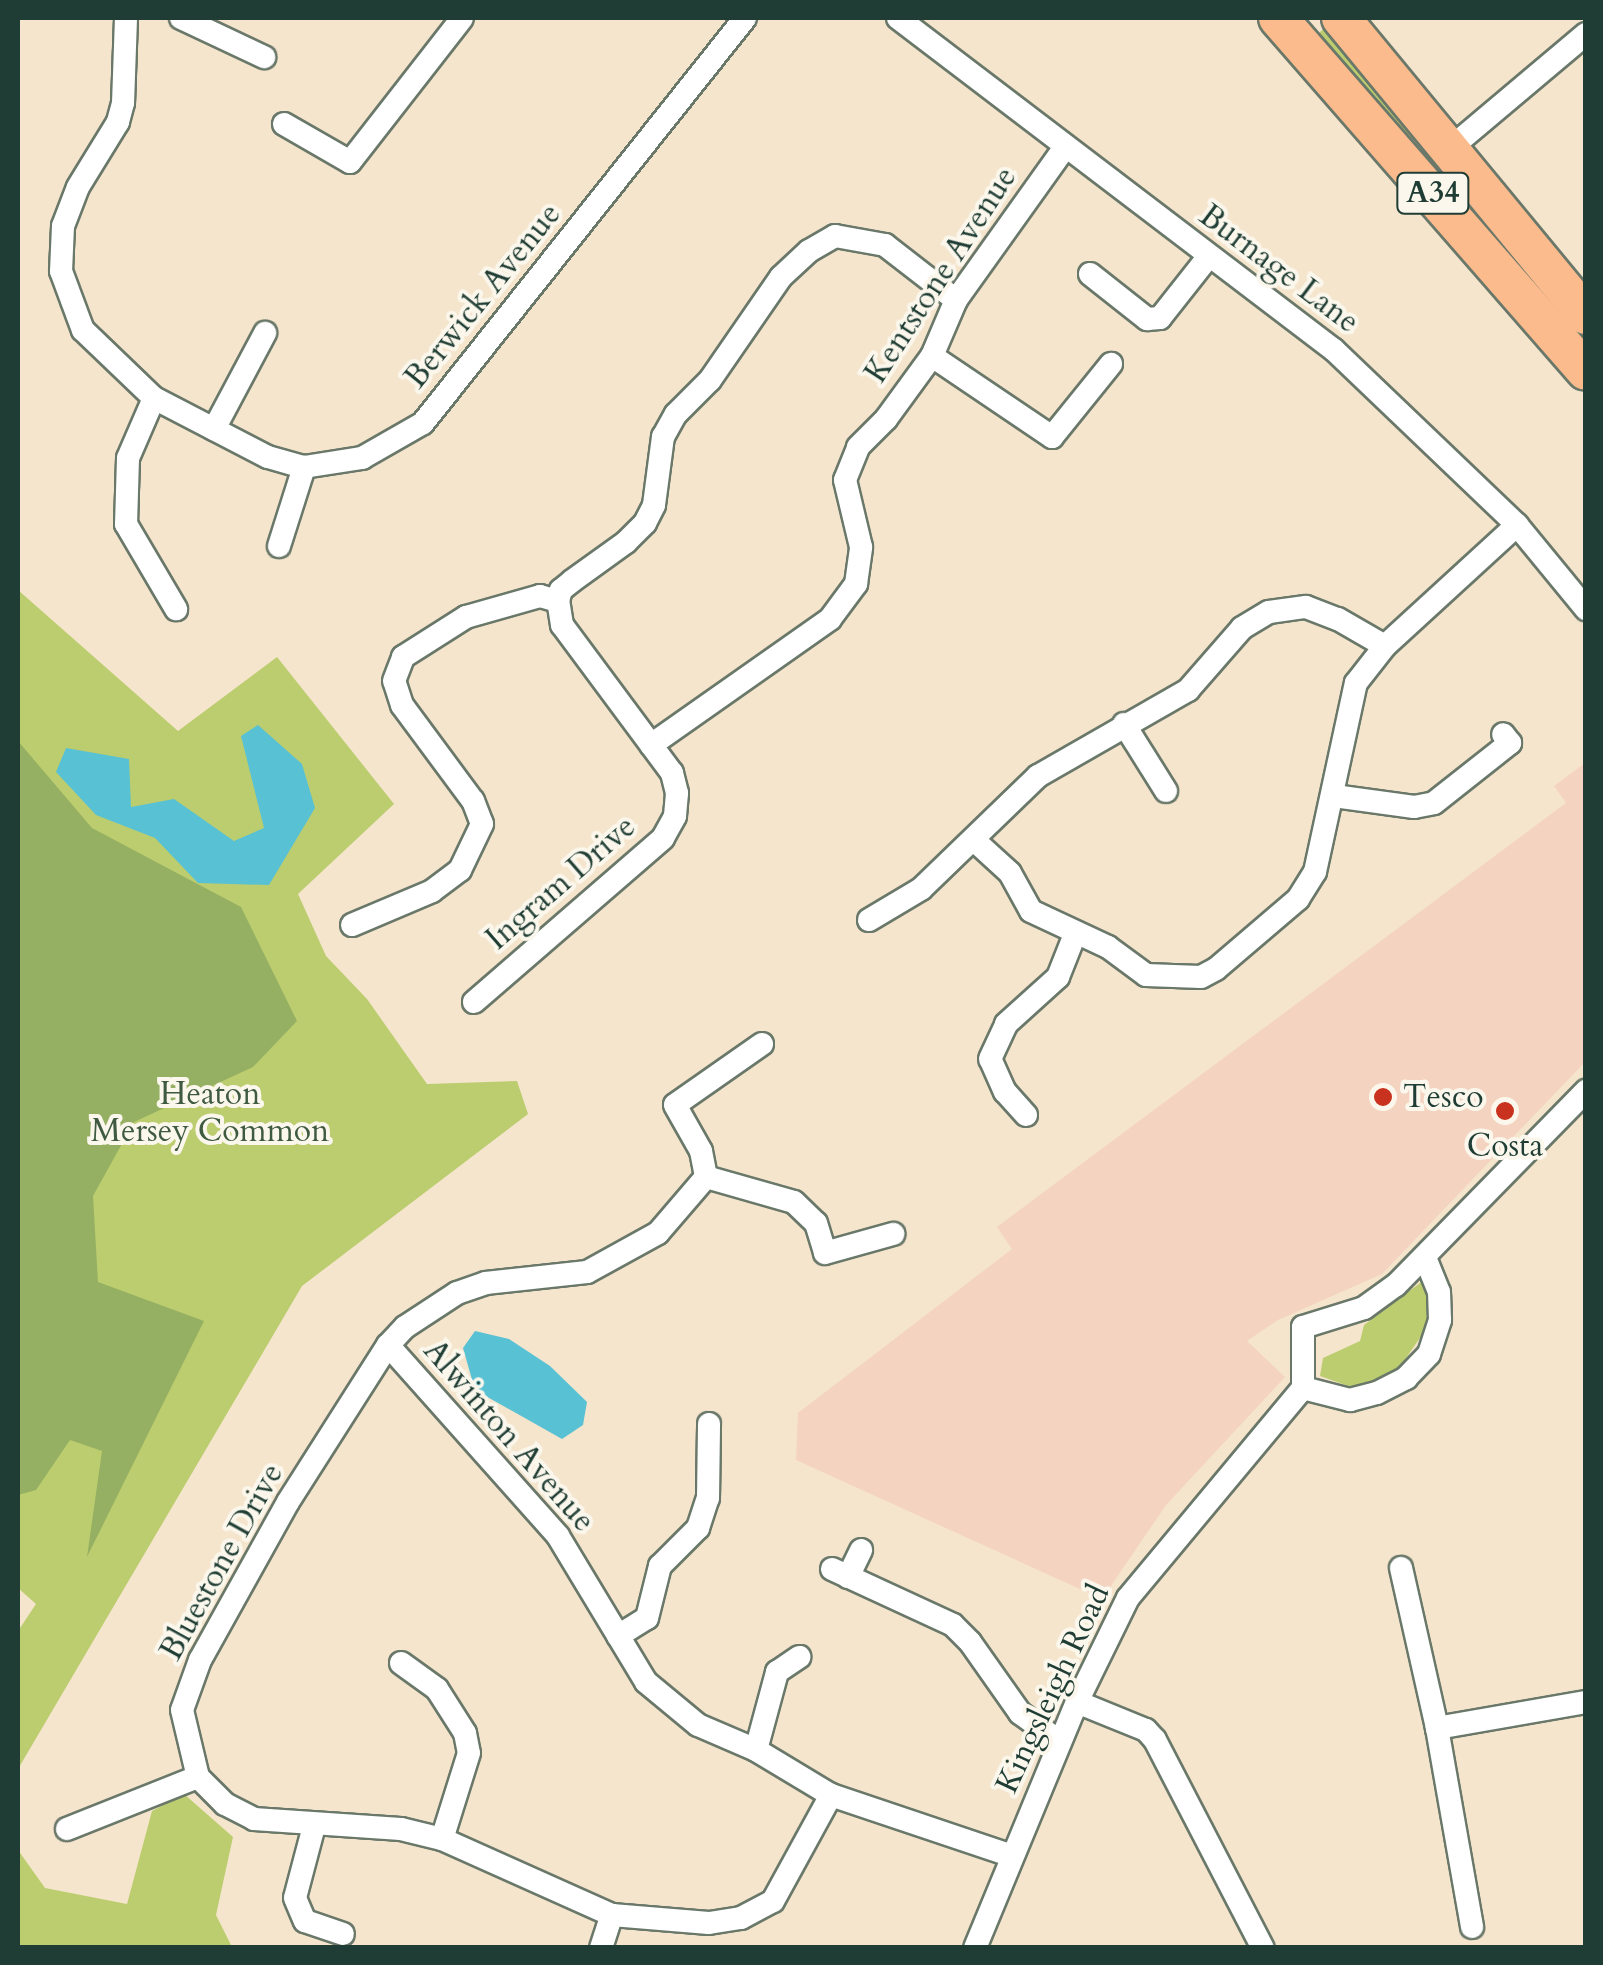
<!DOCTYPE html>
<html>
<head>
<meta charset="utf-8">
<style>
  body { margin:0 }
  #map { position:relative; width:1603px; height:1965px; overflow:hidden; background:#f5e5cd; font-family:Cardo,serif }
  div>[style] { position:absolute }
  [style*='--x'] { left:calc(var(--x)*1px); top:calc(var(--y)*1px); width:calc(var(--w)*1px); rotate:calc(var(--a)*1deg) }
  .built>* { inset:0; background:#f4d3c0 }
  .green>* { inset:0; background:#bccd6f; transform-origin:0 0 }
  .forest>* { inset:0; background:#95b062 }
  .water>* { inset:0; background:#58c1d4 }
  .roads { filter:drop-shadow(2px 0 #6a786a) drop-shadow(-2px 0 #6a786a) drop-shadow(0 2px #6a786a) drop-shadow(0 -2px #6a786a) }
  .minor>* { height:22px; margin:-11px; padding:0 11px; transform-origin:11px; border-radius:11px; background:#fff }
  .trunk>* { height:38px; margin:-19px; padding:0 19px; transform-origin:19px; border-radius:19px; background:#fbbb8d }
  .dots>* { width:28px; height:28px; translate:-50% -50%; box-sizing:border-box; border:5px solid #fbf7ec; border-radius:50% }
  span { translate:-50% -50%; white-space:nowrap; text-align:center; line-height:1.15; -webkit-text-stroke:8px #fbf7ec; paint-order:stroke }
  .shield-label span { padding:2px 8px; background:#fbf7ec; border:2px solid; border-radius:8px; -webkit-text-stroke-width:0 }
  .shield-label { font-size:30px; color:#1f3d34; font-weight:700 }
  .street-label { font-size:32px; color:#1f3d34 }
  .park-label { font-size:32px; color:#3e5a40 }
  .poi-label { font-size:32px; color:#1f3d34 }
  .left { translate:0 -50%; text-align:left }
  .frame { position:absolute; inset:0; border:20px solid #1f3d34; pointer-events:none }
</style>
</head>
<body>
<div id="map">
  <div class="built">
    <div style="clip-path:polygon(1585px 763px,1585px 1062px,1382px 1274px,1278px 1320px,1247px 1341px,1285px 1377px,1166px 1505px,1102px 1599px,796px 1460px,798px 1413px,1012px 1249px,997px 1227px,1566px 803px,1554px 786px)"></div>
  </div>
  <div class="green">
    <div style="left:1326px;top:27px;width:142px;height:13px;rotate:50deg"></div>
    <div style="clip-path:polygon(18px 590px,178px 731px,277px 657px,394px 804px,298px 894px,326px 956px,367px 999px,427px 1084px,517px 1081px,528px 1114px,302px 1286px,18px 1769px,18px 1631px,36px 1604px,18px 1588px)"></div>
    <div style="clip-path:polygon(1424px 1280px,1431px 1300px,1429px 1325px,1397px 1371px,1377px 1382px,1351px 1387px,1320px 1376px,1323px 1358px,1360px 1341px,1364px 1325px)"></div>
    <div style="clip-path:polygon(184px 1794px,233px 1837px,216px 1915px,232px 1947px,18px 1947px,18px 1850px,45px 1888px,127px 1904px,152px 1811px)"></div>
  </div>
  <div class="forest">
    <div style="clip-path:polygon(18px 741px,92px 828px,241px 907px,297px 1021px,253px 1067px,134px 1122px,93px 1196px,98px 1282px,204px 1321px,87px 1557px,102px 1451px,70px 1440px,36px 1490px,18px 1495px)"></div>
  </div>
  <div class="water">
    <div style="clip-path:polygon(258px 725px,302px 764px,315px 808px,269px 885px,198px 883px,155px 838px,96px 815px,56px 772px,66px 748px,129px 759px,131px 807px,174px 799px,234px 841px,264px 828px,241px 736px)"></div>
    <div style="clip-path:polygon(475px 1331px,509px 1339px,550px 1366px,587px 1402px,583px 1425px,562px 1439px,475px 1390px,463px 1348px)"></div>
  </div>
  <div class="roads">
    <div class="minor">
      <div style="--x:126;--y:18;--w:85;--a:92"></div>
      <div style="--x:123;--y:103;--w:20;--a:105"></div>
      <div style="--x:118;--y:122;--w:76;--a:121.6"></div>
      <div style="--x:78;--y:187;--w:42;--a:111"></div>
      <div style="--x:63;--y:226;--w:45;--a:92.5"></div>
      <div style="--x:61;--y:271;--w:63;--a:69.6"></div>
      <div style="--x:83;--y:330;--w:98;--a:43.8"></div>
      <div style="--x:154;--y:398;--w:128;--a:27.4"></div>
      <div style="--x:268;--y:457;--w:37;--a:16"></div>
      <div style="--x:304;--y:467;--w:59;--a:-8.8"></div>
      <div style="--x:362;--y:458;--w:70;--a:-29.8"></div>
      <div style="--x:423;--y:423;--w:517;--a:-51.51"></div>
      <div style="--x:181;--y:18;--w:92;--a:25.2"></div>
      <div style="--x:898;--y:18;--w:548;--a:37.29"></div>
      <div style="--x:1334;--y:350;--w:253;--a:43.7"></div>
      <div style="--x:1517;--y:525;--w:109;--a:50.6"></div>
      <div style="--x:284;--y:124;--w:76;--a:29.9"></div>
      <div style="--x:350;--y:162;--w:182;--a:-52.1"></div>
      <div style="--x:1447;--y:151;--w:182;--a:-40.1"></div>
      <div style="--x:1090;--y:274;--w:73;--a:38.3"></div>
      <div style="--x:1147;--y:319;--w:13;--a:-4"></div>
      <div style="--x:1160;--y:318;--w:79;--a:-51.7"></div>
      <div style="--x:932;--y:356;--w:145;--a:34"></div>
      <div style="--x:1052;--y:437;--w:94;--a:-51.1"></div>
      <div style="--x:154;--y:398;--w:65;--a:113.4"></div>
      <div style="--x:128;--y:458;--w:66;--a:91.7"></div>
      <div style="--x:126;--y:524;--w:99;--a:59.5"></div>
      <div style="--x:214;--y:429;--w:109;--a:-62"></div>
      <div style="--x:279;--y:546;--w:83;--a:-72.4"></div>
      <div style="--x:1124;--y:724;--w:79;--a:57.9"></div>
      <div style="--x:651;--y:745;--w:219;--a:-35.1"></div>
      <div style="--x:830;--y:619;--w:44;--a:-53.4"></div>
      <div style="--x:856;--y:584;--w:37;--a:-82"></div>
      <div style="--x:861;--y:547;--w:69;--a:-103.4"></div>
      <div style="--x:845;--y:480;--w:35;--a:-68"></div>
      <div style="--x:858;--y:447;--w:40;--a:-45"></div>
      <div style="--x:886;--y:419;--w:78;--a:-53.9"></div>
      <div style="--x:932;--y:356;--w:61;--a:-66.8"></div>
      <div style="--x:956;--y:300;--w:188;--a:-54.5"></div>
      <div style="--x:1334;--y:796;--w:81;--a:7.8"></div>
      <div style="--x:1414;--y:807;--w:20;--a:-11"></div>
      <div style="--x:1434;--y:803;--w:97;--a:-38.3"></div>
      <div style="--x:1510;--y:743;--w:11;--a:-128"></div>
      <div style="--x:975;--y:841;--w:47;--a:42.4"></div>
      <div style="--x:1010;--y:873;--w:43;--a:61.1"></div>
      <div style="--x:1031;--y:911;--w:85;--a:25.1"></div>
      <div style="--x:1108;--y:947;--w:47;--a:36.4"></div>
      <div style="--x:1146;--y:975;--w:55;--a:2.1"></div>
      <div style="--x:1201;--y:977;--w:17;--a:-28"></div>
      <div style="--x:1216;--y:969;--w:108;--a:-40.5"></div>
      <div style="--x:1298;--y:899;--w:32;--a:-58"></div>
      <div style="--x:1315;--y:872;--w:193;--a:-77.8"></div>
      <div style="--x:1356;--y:683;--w:47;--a:-51.9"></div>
      <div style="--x:1385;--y:646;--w:179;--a:-42.5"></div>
      <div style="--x:869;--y:920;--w:61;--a:-30.8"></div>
      <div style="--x:921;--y:889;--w:163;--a:-44"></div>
      <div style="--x:1038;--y:776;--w:173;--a:-29.8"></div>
      <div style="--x:1188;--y:690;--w:82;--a:-48.9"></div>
      <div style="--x:1242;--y:628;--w:31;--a:-31"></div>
      <div style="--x:1269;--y:612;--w:37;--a:-8"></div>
      <div style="--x:1306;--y:607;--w:34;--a:21"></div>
      <div style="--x:1338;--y:619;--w:54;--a:29.9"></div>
      <div style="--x:352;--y:925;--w:87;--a:-23"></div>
      <div style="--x:432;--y:891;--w:35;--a:-37"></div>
      <div style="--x:460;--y:870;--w:51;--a:-64.4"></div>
      <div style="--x:482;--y:824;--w:25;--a:-111"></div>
      <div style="--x:473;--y:801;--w:119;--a:-126.5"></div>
      <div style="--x:402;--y:705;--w:25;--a:-108"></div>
      <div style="--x:394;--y:681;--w:26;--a:-69"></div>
      <div style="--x:403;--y:657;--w:75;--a:-32.4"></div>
      <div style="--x:466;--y:617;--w:77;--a:-15.8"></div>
      <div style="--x:540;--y:596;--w:19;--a:16"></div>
      <div style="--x:558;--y:601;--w:11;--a:-75"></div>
      <div style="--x:561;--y:590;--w:14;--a:-39"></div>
      <div style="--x:572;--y:581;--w:67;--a:-35.8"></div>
      <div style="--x:626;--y:542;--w:27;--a:-45"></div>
      <div style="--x:645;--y:523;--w:20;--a:-63"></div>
      <div style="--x:654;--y:505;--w:69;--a:-82.5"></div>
      <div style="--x:663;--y:437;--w:26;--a:-61"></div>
      <div style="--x:676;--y:414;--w:48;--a:-45"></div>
      <div style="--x:710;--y:380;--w:125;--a:-55.4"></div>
      <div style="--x:781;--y:277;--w:38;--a:-43"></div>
      <div style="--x:809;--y:251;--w:30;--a:-30"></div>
      <div style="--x:835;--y:236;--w:51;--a:10.2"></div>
      <div style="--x:885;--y:245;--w:90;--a:37.8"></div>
      <div style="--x:474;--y:1002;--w:250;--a:-40.9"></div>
      <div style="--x:663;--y:838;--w:25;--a:-61"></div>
      <div style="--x:675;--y:816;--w:23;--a:-85"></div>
      <div style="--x:677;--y:793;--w:21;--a:-104"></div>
      <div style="--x:672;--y:773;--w:184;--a:-126.6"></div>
      <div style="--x:562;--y:625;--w:24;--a:-99"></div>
      <div style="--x:762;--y:1044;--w:106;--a:145"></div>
      <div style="--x:675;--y:1105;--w:53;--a:60.5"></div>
      <div style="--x:701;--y:1151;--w:26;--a:79"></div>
      <div style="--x:706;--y:1177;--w:74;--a:130.6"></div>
      <div style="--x:658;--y:1233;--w:81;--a:151.2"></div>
      <div style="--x:587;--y:1272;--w:102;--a:173.8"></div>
      <div style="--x:486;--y:1283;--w:31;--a:161"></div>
      <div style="--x:457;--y:1293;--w:62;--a:146.8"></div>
      <div style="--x:405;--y:1327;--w:25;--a:133"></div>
      <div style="--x:388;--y:1345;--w:186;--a:122.5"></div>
      <div style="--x:288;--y:1502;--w:181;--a:119.1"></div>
      <div style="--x:200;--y:1660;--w:53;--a:109.8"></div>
      <div style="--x:182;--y:1710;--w:69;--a:76.6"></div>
      <div style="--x:198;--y:1777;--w:38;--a:45"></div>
      <div style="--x:225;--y:1804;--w:33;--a:27"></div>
      <div style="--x:254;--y:1819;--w:147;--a:3.9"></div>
      <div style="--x:401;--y:1829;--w:42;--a:13.7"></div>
      <div style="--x:442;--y:1839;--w:186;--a:24.1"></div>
      <div style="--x:612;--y:1915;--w:97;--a:4.7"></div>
      <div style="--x:709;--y:1923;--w:32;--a:-9"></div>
      <div style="--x:741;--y:1918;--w:36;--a:-28"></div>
      <div style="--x:773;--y:1901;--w:121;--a:-61.3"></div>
      <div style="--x:1026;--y:1115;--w:31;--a:-132"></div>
      <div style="--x:1005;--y:1092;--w:36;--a:-114"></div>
      <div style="--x:990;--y:1059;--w:38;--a:-65"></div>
      <div style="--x:1006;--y:1024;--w:70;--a:-42.1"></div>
      <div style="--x:1058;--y:977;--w:46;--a:-68.4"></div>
      <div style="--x:706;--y:1177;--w:91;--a:15.9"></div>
      <div style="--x:794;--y:1202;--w:30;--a:44"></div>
      <div style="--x:816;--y:1223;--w:31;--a:73"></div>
      <div style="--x:825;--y:1253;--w:71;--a:-15.6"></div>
      <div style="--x:388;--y:1345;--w:256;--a:48.3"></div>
      <div style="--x:558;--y:1536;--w:170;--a:58.9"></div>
      <div style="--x:646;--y:1682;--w:67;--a:39.6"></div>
      <div style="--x:698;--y:1725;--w:63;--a:23.3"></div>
      <div style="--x:756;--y:1750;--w:87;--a:31"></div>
      <div style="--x:831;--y:1795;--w:191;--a:18.6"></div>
      <div style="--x:1303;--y:1388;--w:49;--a:14.3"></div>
      <div style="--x:1350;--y:1400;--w:28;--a:-15"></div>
      <div style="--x:1377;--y:1393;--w:33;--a:-27"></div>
      <div style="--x:1406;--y:1378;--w:33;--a:-46"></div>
      <div style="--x:1429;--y:1354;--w:36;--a:-72"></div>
      <div style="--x:1440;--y:1320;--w:28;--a:-92"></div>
      <div style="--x:1439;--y:1292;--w:38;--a:-112"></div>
      <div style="--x:1401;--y:1568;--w:164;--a:77.3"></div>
      <div style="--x:1437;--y:1728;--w:202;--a:80"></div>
      <div style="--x:832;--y:1569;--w:133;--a:24.8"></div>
      <div style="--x:953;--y:1625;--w:24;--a:45"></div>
      <div style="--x:970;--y:1642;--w:87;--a:54.8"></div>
      <div style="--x:1020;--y:1713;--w:49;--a:35.9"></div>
      <div style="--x:848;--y:1577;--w:30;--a:-64"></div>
      <div style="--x:618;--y:1636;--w:34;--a:-32"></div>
      <div style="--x:647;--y:1618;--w:54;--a:-76"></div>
      <div style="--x:660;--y:1566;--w:54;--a:-45"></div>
      <div style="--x:698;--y:1528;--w:32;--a:-72"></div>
      <div style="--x:708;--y:1498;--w:74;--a:-89.2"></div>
      <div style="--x:401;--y:1663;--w:44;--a:35.8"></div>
      <div style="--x:437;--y:1689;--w:52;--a:57.5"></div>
      <div style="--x:465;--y:1733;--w:20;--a:79"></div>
      <div style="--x:469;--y:1753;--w:90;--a:107.4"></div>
      <div style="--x:1077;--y:1702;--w:74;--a:22.1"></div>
      <div style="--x:1146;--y:1730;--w:13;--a:48"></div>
      <div style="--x:1155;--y:1740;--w:234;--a:62.6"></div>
      <div style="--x:1437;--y:1728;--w:151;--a:-9.9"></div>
      <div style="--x:756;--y:1750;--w:81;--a:-74.9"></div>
      <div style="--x:777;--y:1672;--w:27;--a:-34"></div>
      <div style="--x:314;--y:1826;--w:74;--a:104.8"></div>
      <div style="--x:295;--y:1898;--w:25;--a:67"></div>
      <div style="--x:305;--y:1921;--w:40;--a:18.9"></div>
      <div style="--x:67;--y:1829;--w:141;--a:-21.7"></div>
      <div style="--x:601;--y:1948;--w:35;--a:-72"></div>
      <div style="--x:975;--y:1948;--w:266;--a:-67.5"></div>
      <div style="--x:1077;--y:1702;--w:116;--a:-63.9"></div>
      <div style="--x:1128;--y:1598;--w:273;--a:-50.2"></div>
      <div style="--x:1303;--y:1388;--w:61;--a:-90"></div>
      <div style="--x:1303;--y:1327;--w:64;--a:-17.3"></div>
      <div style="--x:1364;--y:1308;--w:39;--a:-36"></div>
      <div style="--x:1396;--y:1285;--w:272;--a:-45.6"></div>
    </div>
    <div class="trunk">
      <div style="--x:1278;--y:18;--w:468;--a:48.9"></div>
      <div style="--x:1341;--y:18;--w:385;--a:50.5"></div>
    </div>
  </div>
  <div class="dots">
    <div style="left:1383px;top:1097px;background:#c8321e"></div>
    <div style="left:1505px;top:1111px;background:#c8321e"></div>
  </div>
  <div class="shield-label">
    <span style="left:1433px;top:193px">A34</span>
  </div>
  <div class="street-label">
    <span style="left:1279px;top:269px;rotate:37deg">Burnage Lane</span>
    <span style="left:941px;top:275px;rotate:-57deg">Kentstone Avenue</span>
    <span style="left:483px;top:296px;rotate:-51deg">Berwick Avenue</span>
    <span style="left:561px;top:883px;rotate:-41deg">Ingram Drive</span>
    <span style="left:509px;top:1436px;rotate:49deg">Alwinton Avenue</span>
    <span style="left:222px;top:1562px;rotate:-61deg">Bluestone Drive</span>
    <span style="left:1053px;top:1689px;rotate:-65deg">Kingsleigh Road</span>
  </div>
  <div class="park-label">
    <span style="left:210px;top:1113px">Heaton<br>Mersey Common</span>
  </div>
  <div class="poi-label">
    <span class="left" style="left:1403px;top:1097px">Tesco</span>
    <span style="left:1505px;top:1146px">Costa</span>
  </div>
  <div class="frame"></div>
</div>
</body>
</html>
